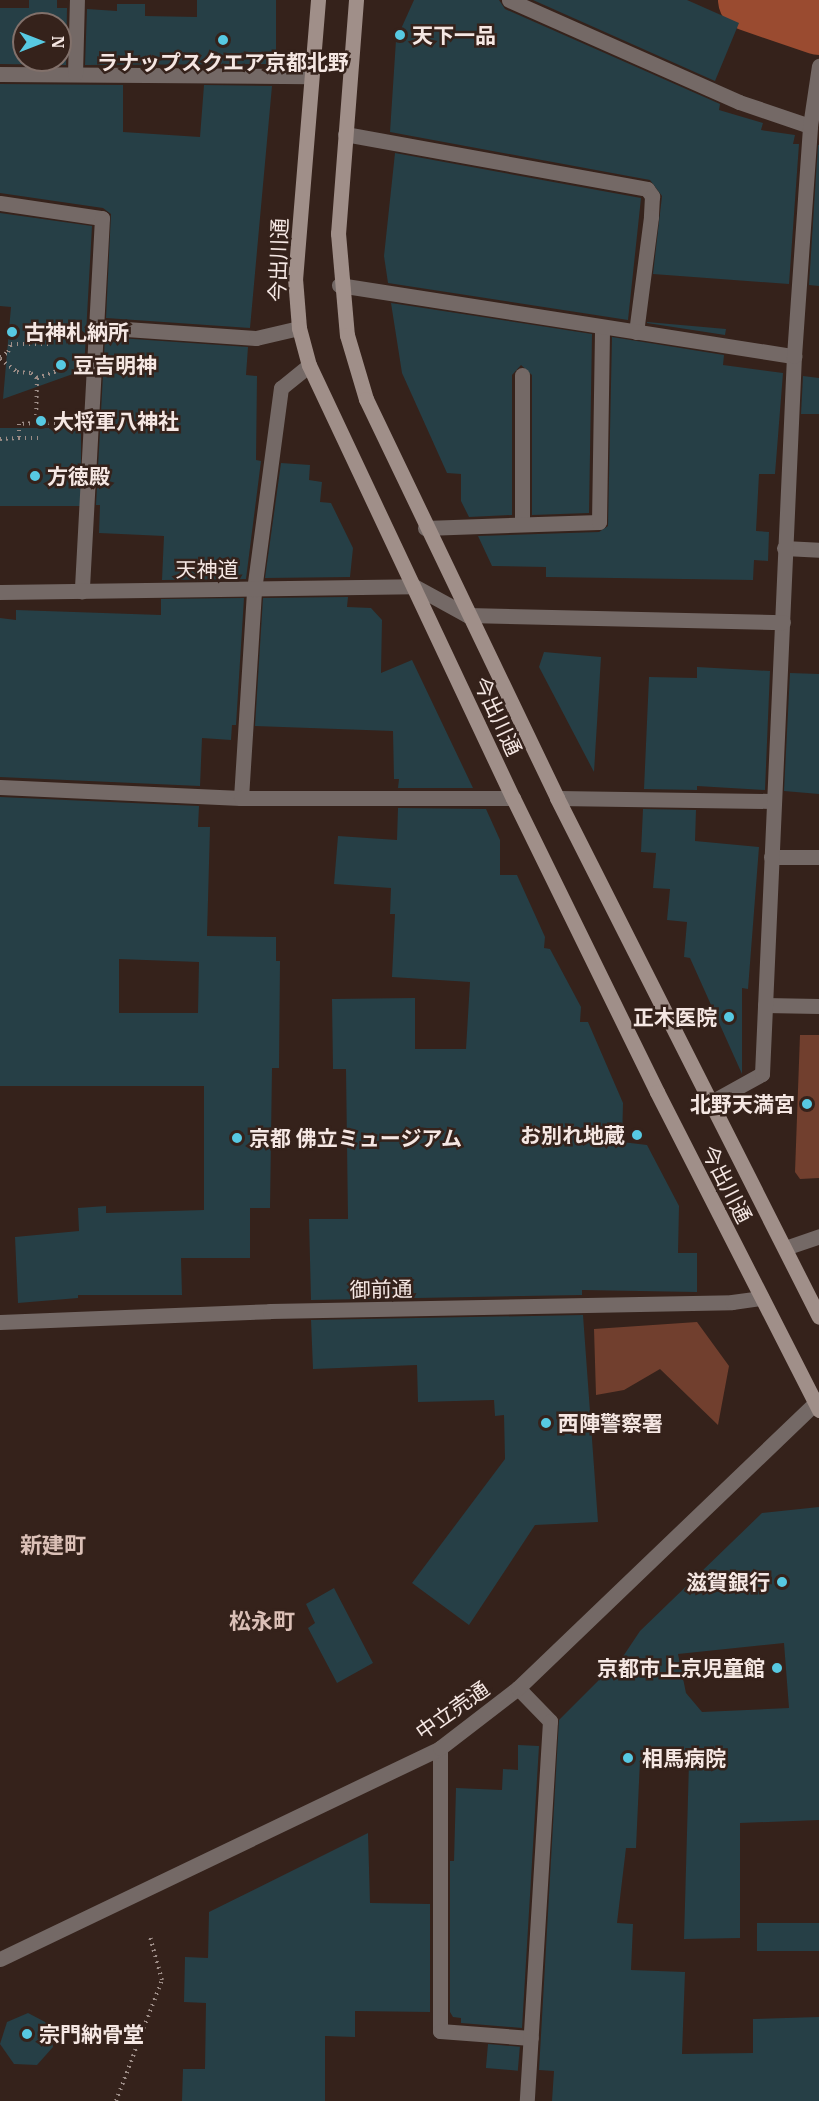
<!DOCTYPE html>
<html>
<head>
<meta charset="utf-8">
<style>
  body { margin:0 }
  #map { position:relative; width:819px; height:2101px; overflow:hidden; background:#35221b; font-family:"IBM Plex Serif","Noto Sans JP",serif }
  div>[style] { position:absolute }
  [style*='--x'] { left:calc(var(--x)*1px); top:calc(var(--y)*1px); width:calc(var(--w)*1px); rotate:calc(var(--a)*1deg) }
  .green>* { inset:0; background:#713f2e }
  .river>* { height:62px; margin:-31px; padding:0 31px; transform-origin:31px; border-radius:31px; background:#9a4b30 }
  .building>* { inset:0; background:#263f46; transform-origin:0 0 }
  .path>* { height:4px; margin-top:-2px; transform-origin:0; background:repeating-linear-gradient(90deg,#9d8d87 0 1.5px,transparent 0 6px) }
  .service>* { height:15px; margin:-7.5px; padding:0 7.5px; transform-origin:7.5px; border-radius:7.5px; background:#746966 }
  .minor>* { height:15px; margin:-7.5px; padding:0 7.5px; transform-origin:7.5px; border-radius:7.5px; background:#746966 }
  .tertiary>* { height:15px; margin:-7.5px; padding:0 7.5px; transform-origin:7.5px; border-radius:7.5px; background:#746966 }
  .secondary>* { height:15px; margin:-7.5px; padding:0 7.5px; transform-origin:7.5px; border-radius:7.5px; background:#a08f89 }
  .dots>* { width:16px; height:16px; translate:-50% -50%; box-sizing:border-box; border:3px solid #35221b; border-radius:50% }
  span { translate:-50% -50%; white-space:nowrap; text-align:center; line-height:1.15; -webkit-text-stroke:5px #35221b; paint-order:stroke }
  .poi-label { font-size:21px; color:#f5e7e3; font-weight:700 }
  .left { translate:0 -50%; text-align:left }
  .right { translate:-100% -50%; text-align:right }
  .street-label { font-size:21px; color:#f5e7e3 }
  .neighbourhood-label { font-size:22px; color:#dbc0b7; font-weight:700 }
  .north { position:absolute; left:12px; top:12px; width:60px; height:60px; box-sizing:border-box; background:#35221b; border:2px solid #82716b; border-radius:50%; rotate:90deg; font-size:16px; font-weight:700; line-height:24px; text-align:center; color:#f5e7e3 }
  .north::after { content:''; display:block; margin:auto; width:21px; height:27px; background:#57c9e2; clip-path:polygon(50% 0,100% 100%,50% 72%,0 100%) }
</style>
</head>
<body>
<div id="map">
  <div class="green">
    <div style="clip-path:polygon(800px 1035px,819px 1035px,819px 1178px,800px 1179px,795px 1172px)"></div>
    <div style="clip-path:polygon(697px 1322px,729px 1366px,718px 1425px,660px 1369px,624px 1390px,596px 1395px,594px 1329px)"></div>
  </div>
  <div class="river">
    <div style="--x:749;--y:0;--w:74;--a:18.9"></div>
  </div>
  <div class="building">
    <div style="clip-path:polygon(evenodd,29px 0,57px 0,57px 8px,67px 8px,66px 65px,0 64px,0 8px,29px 8px,29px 0,24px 24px,60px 24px,60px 60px,24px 60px,24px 24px)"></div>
    <div style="clip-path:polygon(197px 0,276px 0,276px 64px,85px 65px,87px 9px,117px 11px,117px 4px,145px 4px,145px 16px,197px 17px)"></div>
    <div style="clip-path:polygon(414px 0,499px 0,505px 9px,720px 104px,719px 110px,763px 123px,761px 130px,795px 135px,793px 144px,799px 144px,789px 284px,653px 274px,662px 196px,650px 180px,390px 132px,396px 40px)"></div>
    <div style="clip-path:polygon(533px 0,687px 0,739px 23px,715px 81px)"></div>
    <div style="clip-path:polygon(0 84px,123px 85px,123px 132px,200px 137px,204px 85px,272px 86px,250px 328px,106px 318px,111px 214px,103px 208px,0 193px)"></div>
    <div style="clip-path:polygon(818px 145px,819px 145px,819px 286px,809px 285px)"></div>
    <div style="clip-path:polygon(395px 153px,641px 198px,628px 320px,388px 283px,384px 256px)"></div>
    <div style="clip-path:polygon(0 213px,92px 226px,84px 370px,3px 399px,11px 307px,0 306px)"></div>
    <div style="clip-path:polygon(391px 303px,592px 334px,589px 513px,532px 515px,532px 375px,521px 365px,512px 375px,512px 515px,469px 517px,461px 501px,461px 474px,447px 473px,402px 373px)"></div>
    <div style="clip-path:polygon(647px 322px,726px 329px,725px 335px,647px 323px)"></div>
    <div style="clip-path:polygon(105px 337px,248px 347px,246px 375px,257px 376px,256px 460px,261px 461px,246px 579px,162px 580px,164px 536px,99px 533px,100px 505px,96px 505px)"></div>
    <div style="clip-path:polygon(612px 337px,724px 355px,723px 365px,783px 373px,775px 474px,759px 474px,756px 531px,769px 532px,768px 561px,754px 560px,753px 580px,546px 577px,546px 567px,492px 566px,478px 536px,599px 532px,608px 526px)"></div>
    <div style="clip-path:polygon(803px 376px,819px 378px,819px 414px,801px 414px)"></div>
    <div style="left:0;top:428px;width:81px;height:78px"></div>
    <div style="clip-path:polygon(281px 463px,310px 465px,309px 480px,322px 482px,320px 502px,331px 503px,353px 548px,350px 577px,265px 578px)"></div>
    <div style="clip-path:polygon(348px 597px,347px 607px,371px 608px,382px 620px,381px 673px,412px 660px,473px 788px,398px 788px,399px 779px,394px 779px,393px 731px,255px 726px,263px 598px)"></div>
    <div style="clip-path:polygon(244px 598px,236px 725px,232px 725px,231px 740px,202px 738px,200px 786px,0 777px,0 618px,16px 620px,16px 610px,161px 615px,161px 599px)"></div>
    <div style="clip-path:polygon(544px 652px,601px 657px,594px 772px,539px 667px)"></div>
    <div style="clip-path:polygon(697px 667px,770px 671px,765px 790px,697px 786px,697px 790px,644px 789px,649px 677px,697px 678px)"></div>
    <div style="clip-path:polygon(790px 673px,819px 674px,819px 794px,784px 791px)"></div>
    <div style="clip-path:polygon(evenodd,0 797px,199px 806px,198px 827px,210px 827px,207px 936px,276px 937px,276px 961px,280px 961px,279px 1068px,272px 1068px,270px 1208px,250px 1208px,250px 1258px,181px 1258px,182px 1295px,78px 1295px,78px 1298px,18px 1303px,15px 1237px,79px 1231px,78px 1208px,106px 1206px,106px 1213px,204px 1210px,204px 1086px,0 1086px,0 797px,119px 959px,199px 962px,198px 1013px,119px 1013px,119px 959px)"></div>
    <div style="clip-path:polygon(398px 808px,486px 809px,500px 840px,500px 875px,517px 875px,545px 937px,544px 948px,550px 949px,581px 1007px,580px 1022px,588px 1022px,623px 1103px,622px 1142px,647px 1145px,679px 1206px,678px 1253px,697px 1253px,697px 1292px,582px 1290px,582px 1295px,311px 1300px,309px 1219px,348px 1219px,346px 1069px,333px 1069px,332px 999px,415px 998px,415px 1049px,466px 1049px,470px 982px,392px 977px,395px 914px,390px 914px,391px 888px,334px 884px,338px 836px,397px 840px)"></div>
    <div style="clip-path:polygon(643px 809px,696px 810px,695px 841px,759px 847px,748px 989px,742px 988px,742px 1074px,690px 958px,684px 957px,687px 922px,667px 920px,670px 889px,653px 888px,656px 853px,641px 852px)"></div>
    <div style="clip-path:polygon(583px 1315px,598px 1522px,535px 1525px,469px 1625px,412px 1583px,505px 1459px,504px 1415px,495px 1416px,494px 1400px,418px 1402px,417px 1365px,313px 1369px,311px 1320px)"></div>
    <div style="clip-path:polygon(evenodd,819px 1507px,819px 1820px,740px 1823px,740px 1938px,684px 1939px,689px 1762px,640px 1760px,636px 1848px,626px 1848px,617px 1923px,633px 1924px,631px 1970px,685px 1972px,682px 2054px,753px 2053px,753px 2019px,819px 2017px,819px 2101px,552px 2101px,554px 2071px,539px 2070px,559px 1720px,624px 1655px,640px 1631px,762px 1513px,819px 1507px,784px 1643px,789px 1708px,702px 1712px,686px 1693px,678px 1654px,784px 1643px)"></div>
    <div style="clip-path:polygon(334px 1588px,373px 1663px,337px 1683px,308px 1628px,315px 1623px,306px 1604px)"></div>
    <div style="clip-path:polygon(518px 1745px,539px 1746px,522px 2028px,461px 2023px,461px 2018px,453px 2017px,450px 2012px,450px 1861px,454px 1861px,456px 1788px,502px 1790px,503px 1769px,518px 1770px)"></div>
    <div style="clip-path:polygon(368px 1833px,370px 1903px,430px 1904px,430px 2012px,355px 2011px,355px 2037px,325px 2036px,325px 2101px,182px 2101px,183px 2069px,205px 2069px,206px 2003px,184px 2002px,185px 1957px,208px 1958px,209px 1912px)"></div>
    <div style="left:757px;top:1923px;width:62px;height:28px"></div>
    <div style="clip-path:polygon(28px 2013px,49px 2024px,53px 2047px,37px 2065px,14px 2064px,0 2044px,7px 2022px)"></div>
    <div style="left:488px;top:2044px;width:32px;height:24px;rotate:5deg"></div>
  </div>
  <div class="path">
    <div style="--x:0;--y:357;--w:9;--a:-32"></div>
    <div style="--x:8;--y:352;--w:9;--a:-69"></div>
    <div style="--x:11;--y:344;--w:39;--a:0"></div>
    <div style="--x:0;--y:359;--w:21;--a:37"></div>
    <div style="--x:17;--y:372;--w:14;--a:4"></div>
    <div style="--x:31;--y:373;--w:8;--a:40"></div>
    <div style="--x:37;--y:378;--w:45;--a:91.3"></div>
    <div style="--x:36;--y:423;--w:17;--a:177"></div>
    <div style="--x:19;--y:424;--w:14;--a:90"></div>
    <div style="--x:19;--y:438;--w:19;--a:0"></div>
    <div style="--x:37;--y:378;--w:21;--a:-19"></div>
    <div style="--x:36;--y:423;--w:29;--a:0"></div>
    <div style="--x:0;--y:439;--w:19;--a:-3"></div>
    <div style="--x:116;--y:2101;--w:129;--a:-69.2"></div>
    <div style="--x:162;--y:1980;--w:45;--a:-105.6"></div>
  </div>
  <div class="service">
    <div style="--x:509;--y:0;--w:252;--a:23.9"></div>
    <div style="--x:739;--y:102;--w:75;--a:18.7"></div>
    <div style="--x:0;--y:74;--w:311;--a:0.4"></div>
    <div style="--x:75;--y:74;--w:74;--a:-88.5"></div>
    <div style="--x:345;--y:134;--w:307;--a:10.3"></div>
    <div style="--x:647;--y:189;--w:9;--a:54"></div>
    <div style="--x:652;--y:196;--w:21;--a:93"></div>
    <div style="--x:651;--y:217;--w:116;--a:97.4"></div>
    <div style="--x:0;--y:203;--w:103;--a:8.4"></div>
    <div style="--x:102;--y:218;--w:374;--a:93.1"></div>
    <div style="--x:97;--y:327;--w:159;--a:4"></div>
    <div style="--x:256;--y:338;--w:44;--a:-13.1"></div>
    <div style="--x:522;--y:375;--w:149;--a:90"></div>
    <div style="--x:425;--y:528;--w:174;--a:-2"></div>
    <div style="--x:599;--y:522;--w:195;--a:-89.1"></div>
    <div style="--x:784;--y:548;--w:35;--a:3"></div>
    <div style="--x:241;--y:798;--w:208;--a:-86.4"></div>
    <div style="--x:254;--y:590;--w:204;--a:-82.4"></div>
    <div style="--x:281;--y:388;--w:36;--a:-39"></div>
    <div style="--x:771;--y:857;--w:48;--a:0"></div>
    <div style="--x:785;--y:1248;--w:36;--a:-19"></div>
    <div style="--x:440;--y:1748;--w:283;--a:90"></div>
    <div style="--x:440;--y:2031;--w:91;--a:4.4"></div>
  </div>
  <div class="minor">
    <div style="--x:339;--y:285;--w:461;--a:8.9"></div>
    <div style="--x:0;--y:592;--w:414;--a:-0.8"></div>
    <div style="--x:0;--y:787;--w:241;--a:2.6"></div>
    <div style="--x:241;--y:798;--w:272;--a:0"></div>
    <div style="--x:557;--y:798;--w:214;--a:0.8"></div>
    <div style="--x:765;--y:1005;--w:54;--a:1.1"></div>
    <div style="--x:713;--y:1101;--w:56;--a:-28.9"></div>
    <div style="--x:762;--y:1074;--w:719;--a:-87.45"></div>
    <div style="--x:794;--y:356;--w:231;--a:-86"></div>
    <div style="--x:810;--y:126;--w:61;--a:-81.5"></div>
    <div style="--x:0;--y:1322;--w:270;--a:-2.3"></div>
    <div style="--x:270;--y:1311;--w:462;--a:-1.1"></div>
    <div style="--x:732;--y:1302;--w:30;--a:-8"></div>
    <div style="--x:518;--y:1688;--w:46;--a:45.9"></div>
    <div style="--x:550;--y:1721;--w:381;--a:93.5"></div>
  </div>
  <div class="tertiary">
    <div style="--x:414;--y:586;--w:60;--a:28.7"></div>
    <div style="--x:467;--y:615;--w:316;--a:1.3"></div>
    <div style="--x:0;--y:1959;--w:488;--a:-25.6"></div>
    <div style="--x:440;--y:1748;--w:98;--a:-37.6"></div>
    <div style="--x:518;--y:1688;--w:417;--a:-43.8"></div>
  </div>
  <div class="secondary">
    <div style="--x:318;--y:0;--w:279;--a:94.7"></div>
    <div style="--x:295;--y:278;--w:50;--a:85.4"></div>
    <div style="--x:299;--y:328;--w:38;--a:75"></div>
    <div style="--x:309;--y:365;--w:479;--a:64.8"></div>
    <div style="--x:513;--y:798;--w:327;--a:63.9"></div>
    <div style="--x:657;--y:1092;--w:357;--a:63"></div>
    <div style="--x:356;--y:0;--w:234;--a:94.4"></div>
    <div style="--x:338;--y:233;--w:102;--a:85"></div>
    <div style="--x:347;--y:335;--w:67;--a:73.5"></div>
    <div style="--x:366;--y:399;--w:442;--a:64.4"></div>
    <div style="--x:557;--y:798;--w:581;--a:63.21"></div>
  </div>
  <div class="dots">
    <div style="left:400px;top:35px;background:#57c9e2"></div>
    <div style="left:223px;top:40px;background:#57c9e2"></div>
    <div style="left:12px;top:332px;background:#57c9e2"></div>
    <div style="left:61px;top:365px;background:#57c9e2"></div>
    <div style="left:41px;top:421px;background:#57c9e2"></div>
    <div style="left:35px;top:476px;background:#57c9e2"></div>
    <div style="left:729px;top:1017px;background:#57c9e2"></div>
    <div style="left:807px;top:1104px;background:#57c9e2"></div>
    <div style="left:637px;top:1135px;background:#57c9e2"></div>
    <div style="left:237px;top:1138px;background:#57c9e2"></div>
    <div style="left:546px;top:1423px;background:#57c9e2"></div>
    <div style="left:782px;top:1582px;background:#57c9e2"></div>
    <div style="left:777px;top:1668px;background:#57c9e2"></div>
    <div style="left:628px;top:1758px;background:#57c9e2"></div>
    <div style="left:27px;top:2034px;background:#57c9e2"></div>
  </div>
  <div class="poi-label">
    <span class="left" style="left:412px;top:35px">天下一品</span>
    <span style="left:223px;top:62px">ラナップスクエア京都北野</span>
    <span class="left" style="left:24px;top:332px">古神札納所</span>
    <span class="left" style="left:73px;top:365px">豆吉明神</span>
    <span class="left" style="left:53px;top:421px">大将軍八神社</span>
    <span class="left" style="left:47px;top:476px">方徳殿</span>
    <span class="right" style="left:717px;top:1017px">正木医院</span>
    <span class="right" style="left:795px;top:1104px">北野天満宮</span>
    <span class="right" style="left:625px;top:1135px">お別れ地蔵</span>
    <span class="left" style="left:249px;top:1138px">京都 佛立ミュージアム</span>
    <span class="left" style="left:558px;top:1423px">西陣警察署</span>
    <span class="right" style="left:770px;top:1582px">滋賀銀行</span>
    <span class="right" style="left:765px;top:1668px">京都市上京児童館</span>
    <span class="left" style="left:642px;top:1758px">相馬病院</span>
    <span class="left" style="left:39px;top:2034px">宗門納骨堂</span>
  </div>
  <div class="street-label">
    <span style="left:278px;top:260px;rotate:-88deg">今出川通</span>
    <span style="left:207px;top:569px">天神道</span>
    <span style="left:498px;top:716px;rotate:65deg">今出川通</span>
    <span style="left:727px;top:1184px;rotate:63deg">今出川通</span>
    <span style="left:381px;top:1289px;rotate:-1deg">御前通</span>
    <span style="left:452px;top:1710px;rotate:-35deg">中立売通</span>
  </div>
  <div class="neighbourhood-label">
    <span style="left:53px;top:1545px">新建町</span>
    <span style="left:262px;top:1621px">松永町</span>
  </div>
  <div class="north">N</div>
</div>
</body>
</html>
